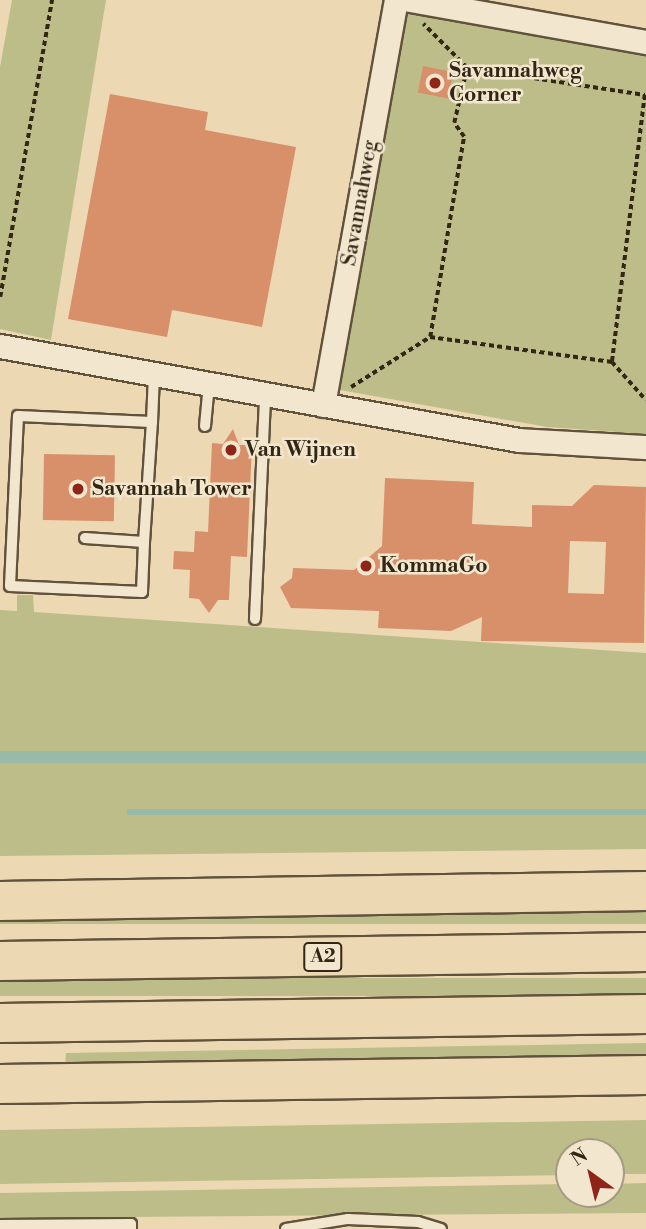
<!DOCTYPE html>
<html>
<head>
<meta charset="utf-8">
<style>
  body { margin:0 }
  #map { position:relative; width:646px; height:1229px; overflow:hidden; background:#edd8b4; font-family:"Libre Bodoni",serif }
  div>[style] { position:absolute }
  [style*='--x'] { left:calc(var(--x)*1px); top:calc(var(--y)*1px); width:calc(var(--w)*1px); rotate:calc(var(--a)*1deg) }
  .green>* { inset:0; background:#bdbd8a; transform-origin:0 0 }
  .water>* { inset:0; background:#9abaa9; transform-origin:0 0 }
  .building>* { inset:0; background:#d79069; transform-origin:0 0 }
  .path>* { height:3.5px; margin-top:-1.75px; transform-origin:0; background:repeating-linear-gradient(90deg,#322614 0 5px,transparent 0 8.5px) }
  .roads { filter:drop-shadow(2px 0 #61523c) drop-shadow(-2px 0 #61523c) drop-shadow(0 2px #61523c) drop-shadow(0 -2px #61523c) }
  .service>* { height:10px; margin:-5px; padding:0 5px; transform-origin:5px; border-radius:5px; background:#f3e6ce }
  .minor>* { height:23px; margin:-11.5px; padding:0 11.5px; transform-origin:11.5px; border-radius:11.5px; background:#f3e6ce }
  .motorway>* { height:38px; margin:-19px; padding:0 19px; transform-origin:19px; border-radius:19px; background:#edd8b4 }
  .dots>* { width:19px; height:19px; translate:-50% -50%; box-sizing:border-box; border:4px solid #f3e6ce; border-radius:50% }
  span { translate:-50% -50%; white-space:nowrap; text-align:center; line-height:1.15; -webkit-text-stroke:5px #f3e6ce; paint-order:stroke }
  .shield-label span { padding:2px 5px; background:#f3e6ce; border:2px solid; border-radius:5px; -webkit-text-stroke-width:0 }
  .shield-label { font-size:19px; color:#322614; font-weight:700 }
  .poi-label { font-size:21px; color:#322614; font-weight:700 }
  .left { translate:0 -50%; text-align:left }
  .street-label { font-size:21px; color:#322614 }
  .north { position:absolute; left:555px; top:1138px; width:70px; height:70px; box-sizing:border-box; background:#f3e6ce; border:2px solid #a69984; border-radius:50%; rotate:326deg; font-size:19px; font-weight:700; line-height:28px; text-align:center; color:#322614 }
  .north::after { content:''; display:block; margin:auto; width:24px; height:32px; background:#8f2418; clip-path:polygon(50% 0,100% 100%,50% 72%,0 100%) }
</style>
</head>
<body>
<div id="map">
  <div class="green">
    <div style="clip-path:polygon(12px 0,106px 0,51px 340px,0 329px,0 67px)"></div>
    <div style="clip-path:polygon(404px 9px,646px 53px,646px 434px,547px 427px,340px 390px)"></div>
    <div style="clip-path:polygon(17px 595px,33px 595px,34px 612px,646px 653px,646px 849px,0 856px,0 610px,17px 611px)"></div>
    <div style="left:646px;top:906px;width:18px;height:646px;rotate:90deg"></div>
    <div style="left:646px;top:978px;width:18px;height:646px;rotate:90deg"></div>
    <div style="clip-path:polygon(646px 1043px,646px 1064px,65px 1070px,66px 1053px)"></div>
    <div style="clip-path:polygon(646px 1120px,646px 1174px,611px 1174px,611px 1152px,569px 1152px,569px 1175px,0 1184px,0 1130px)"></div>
    <div style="clip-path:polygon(646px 1183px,646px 1213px,0 1218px,0 1193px,569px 1184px,569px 1194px,611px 1194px,611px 1184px)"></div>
  </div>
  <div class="water">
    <div style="left:0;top:751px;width:646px;height:12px"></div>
    <div style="left:646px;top:809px;width:6px;height:519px;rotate:90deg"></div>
  </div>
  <div class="building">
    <div style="left:423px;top:66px;width:31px;height:27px;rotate:11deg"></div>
    <div style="clip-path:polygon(110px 94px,208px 112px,205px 130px,296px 147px,262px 327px,172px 310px,167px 337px,68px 319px)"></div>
    <div style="clip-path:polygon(233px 429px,239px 445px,252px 445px,247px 557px,231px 556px,229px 600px,218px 600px,209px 613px,199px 599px,189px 598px,190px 570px,173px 569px,174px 551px,194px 552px,195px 531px,208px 532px,212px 443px,223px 444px)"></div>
    <div style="left:44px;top:454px;width:71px;height:66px;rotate:1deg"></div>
    <div style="clip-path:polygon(evenodd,385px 478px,474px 482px,472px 524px,532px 527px,532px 505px,572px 506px,594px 485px,646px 487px,644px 643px,481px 641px,482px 617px,451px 631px,378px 628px,379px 611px,291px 608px,280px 587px,292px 578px,293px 568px,354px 570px,382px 546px,385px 478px,570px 541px,606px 542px,604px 594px,568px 593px,570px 541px)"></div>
  </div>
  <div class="path">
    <div style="--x:467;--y:68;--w:180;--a:8.6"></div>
    <div style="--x:645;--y:95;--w:269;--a:97"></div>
    <div style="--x:612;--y:362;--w:51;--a:48.2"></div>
    <div style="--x:0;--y:297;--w:302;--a:-80.1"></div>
    <div style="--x:430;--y:337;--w:184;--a:7.8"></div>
    <div style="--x:351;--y:387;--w:93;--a:-32.3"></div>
    <div style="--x:430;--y:337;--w:203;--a:-80.4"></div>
    <div style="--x:464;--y:137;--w:17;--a:-126"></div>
    <div style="--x:454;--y:123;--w:57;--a:-76.7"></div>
    <div style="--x:467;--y:68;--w:62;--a:-135"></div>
  </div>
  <div class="roads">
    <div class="service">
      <div style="--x:152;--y:422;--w:134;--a:-177.4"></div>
      <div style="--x:18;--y:416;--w:170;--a:92.7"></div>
      <div style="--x:10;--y:586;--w:132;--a:2.6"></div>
      <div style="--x:142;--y:592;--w:50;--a:-87.7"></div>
      <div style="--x:144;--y:542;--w:120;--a:-86.2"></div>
      <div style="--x:152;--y:422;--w:47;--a:-87.6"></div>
      <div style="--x:205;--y:426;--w:42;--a:-84.6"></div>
      <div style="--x:85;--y:538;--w:59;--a:3.9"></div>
      <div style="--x:255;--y:619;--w:224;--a:-87.4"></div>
      <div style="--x:0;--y:1225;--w:131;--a:-0.4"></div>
      <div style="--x:131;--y:1224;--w:5;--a:90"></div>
      <div style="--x:286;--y:1229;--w:63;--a:-9.2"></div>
      <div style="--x:348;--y:1219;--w:70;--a:2.5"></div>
      <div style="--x:418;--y:1222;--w:24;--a:17"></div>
    </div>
    <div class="minor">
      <div style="--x:410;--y:0;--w:240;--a:10.1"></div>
      <div style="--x:0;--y:346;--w:527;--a:10.27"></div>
      <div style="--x:519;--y:440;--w:127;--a:3.2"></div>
      <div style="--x:323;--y:405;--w:412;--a:-79.8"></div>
    </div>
    <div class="motorway">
      <div style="--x:0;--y:901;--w:646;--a:-0.89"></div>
      <div style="--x:0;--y:961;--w:646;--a:-0.8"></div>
      <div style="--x:0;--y:1023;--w:646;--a:-0.8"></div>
      <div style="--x:0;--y:1084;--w:646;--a:-0.8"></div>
    </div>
  </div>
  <div class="dots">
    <div style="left:435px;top:83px;background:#8f2418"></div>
    <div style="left:231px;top:450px;background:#8f2418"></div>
    <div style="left:78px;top:489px;background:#8f2418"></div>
    <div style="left:366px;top:566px;background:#8f2418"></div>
  </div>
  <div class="shield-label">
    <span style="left:323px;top:957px">A2</span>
  </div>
  <div class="poi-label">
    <span class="left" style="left:449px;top:83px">Savannahweg<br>Corner</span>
    <span class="left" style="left:245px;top:450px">Van Wijnen</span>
    <span class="left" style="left:92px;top:489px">Savannah Tower</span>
    <span class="left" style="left:380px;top:566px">KommaGo</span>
  </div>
  <div class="street-label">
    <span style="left:360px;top:203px;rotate:-80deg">Savannahweg</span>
  </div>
  <div class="north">N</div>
</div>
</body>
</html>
